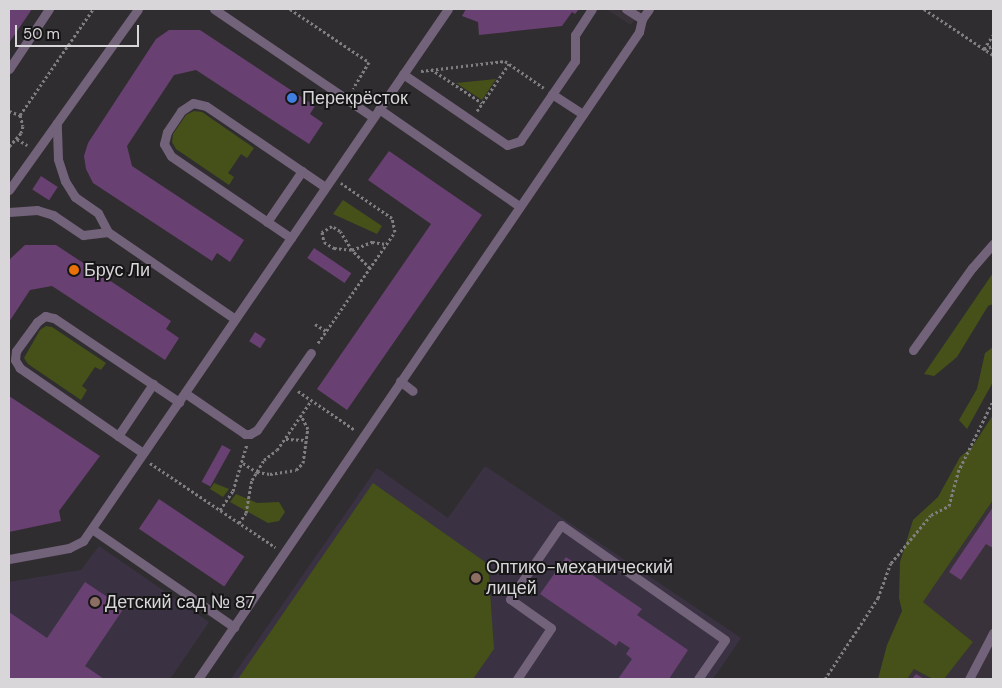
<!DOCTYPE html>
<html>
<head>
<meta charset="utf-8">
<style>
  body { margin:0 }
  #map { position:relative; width:1002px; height:688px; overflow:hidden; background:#302d30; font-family:"DM Sans",sans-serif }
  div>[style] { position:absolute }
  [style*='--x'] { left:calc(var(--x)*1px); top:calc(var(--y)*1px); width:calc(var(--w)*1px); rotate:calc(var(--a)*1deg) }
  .built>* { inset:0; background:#3a323a }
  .education>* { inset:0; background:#3a3242 }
  .green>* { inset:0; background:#455119 }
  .building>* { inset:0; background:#684071; transform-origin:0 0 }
  .path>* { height:3px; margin-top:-1.5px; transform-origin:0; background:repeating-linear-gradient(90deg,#817e81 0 2.5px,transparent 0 5px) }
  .service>* { height:9px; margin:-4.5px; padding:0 4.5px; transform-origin:4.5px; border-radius:4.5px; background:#72627a }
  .dots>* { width:14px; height:14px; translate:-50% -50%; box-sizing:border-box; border:2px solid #171617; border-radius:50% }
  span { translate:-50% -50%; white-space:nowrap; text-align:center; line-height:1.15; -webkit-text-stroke:4px #171617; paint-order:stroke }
  .poi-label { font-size:18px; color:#d8d6d8 }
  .left { translate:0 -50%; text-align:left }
  .frame { position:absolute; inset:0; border:10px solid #d8d6d8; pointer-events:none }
  .scale { position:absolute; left:15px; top:25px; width:124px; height:22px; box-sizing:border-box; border:2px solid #d8d6d8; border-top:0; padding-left:6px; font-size:15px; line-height:18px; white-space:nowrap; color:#d8d6d8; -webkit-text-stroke:4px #171617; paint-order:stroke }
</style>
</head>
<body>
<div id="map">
  <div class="built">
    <div style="clip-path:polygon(606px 9px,642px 9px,631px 25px)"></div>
    <div style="clip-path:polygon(993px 500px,993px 679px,944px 679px,973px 642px,923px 602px)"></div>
    <div style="clip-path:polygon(914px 669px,933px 679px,907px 679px)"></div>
  </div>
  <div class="education">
    <div style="clip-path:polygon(485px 466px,741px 638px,713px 679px,231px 679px,377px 468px,448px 518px)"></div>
    <div style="clip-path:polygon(99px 546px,209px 622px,170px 679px,9px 679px,9px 582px,81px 570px)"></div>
  </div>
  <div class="green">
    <div style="clip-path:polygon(496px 79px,482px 100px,456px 83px)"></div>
    <div style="clip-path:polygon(194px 111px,202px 112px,254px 148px,247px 158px,241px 154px,228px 173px,234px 177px,229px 185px,176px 149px,172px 142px,173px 134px,186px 115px)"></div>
    <div style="clip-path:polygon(343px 200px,382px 226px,377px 234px,333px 214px)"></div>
    <div style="clip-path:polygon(993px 273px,993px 304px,988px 306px,957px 357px,934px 376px,924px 374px)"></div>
    <div style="clip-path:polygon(46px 326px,52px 327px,106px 363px,101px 370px,95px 367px,82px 386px,87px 390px,81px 400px,28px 364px,24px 358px,40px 330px)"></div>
    <div style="clip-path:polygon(993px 347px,993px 382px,967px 429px,959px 420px,977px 389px,985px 353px)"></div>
    <div style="clip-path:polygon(993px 415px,993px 500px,923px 602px,973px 642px,944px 679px,933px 679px,914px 669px,907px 679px,878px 679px,887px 645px,902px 611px,899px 598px,900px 562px,913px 520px,938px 497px,960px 457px,972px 447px)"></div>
    <div style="clip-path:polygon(214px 483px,229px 489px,223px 497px,210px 489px)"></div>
    <div style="clip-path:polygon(373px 483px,488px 564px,494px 649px,473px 679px,238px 679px)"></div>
    <div style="clip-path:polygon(236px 494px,257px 503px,279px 502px,285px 512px,279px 521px,268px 523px,230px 502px)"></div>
  </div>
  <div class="building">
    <div style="clip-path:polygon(9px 9px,32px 9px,9px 43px)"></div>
    <div style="clip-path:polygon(466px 9px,579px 9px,575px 14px,572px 12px,562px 26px,479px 35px,478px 22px,462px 16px)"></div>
    <div style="clip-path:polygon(169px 30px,200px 30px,315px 106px,310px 114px,323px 123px,309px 144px,196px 70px,174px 75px,127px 146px,132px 166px,244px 240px,230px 262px,217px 253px,212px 261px,93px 183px,86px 169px,84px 156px,88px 143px,156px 39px)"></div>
    <div style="clip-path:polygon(389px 151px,482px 215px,347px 410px,317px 389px,431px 224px,368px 180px)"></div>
    <div style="left:41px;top:176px;width:20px;height:16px;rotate:33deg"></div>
    <div style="clip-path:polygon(25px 245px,56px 245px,171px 321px,166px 329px,179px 338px,165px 360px,52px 286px,30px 290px,9px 322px,9px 260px)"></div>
    <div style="left:314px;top:248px;width:45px;height:12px;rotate:34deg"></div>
    <div style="left:255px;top:332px;width:13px;height:11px;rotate:32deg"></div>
    <div style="clip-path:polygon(9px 396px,100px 456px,59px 511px,61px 521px,9px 532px)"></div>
    <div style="left:222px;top:445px;width:10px;height:42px;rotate:29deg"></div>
    <div style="left:159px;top:499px;width:103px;height:36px;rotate:34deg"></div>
    <div style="clip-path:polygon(993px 507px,993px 548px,986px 544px,961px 580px,949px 572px)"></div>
    <div style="clip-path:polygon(566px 557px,642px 609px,637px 615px,688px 650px,669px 679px,618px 679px,632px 659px,626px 654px,630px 648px,619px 641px,616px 646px,540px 594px)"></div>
    <div style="clip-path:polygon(85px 582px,124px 608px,85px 666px,104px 679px,9px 679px,9px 612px,47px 638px)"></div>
    <div style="clip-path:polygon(916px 674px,924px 679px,912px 679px)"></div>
  </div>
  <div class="path">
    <div style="--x:290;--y:9;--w:95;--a:33.9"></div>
    <div style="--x:369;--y:62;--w:31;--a:121"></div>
    <div style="--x:924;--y:9;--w:83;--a:33.7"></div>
    <div style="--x:984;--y:49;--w:17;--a:-57"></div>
    <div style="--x:984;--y:49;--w:9;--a:-18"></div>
    <div style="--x:431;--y:69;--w:61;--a:33.7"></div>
    <div style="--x:421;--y:71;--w:85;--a:-6.8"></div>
    <div style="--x:505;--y:61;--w:47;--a:34.7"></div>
    <div style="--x:9;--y:111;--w:12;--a:20"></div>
    <div style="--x:20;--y:115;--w:11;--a:75"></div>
    <div style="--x:23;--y:126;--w:7;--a:106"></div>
    <div style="--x:21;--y:133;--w:18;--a:131"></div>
    <div style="--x:477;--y:111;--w:57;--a:-55.8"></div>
    <div style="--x:20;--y:115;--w:129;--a:-55.4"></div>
    <div style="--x:17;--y:139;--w:12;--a:31"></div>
    <div style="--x:370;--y:268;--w:25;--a:-135"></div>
    <div style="--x:352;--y:250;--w:22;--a:-122"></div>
    <div style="--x:340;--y:231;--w:9;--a:-148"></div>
    <div style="--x:332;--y:226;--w:12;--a:149"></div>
    <div style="--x:322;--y:232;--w:10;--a:79"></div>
    <div style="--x:324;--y:242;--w:12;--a:31"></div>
    <div style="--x:334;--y:248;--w:18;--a:6"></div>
    <div style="--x:352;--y:250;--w:22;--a:-22"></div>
    <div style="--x:372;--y:242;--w:14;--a:8"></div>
    <div style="--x:315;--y:324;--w:13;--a:32"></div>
    <div style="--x:318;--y:343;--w:135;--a:-55.3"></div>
    <div style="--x:395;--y:232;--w:14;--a:-102"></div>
    <div style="--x:392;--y:218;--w:62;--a:-145.5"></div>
    <div style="--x:298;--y:391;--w:69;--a:34.4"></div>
    <div style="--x:286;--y:439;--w:20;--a:3"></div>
    <div style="--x:150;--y:463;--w:151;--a:33.9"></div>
    <div style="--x:243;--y:463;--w:17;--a:33"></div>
    <div style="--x:257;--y:472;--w:13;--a:9"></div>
    <div style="--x:270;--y:474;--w:26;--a:-9"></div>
    <div style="--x:296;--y:470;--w:10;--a:-45"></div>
    <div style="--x:303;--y:463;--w:34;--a:-82"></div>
    <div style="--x:308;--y:429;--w:16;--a:-117"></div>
    <div style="--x:220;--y:510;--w:23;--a:-56"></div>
    <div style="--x:233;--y:491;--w:49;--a:-73.4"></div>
    <div style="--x:239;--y:523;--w:12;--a:-55"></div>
    <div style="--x:246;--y:513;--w:34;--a:-80"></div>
    <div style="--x:252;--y:480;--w:23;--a:-59"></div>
    <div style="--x:264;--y:460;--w:16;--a:-38"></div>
    <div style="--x:277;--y:450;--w:60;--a:-55.2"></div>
    <div style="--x:825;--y:679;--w:97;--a:-56.8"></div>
    <div style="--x:878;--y:598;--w:37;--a:-70"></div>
    <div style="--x:891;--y:563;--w:62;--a:-50.2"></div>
    <div style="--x:931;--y:515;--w:20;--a:-27"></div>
    <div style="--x:949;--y:506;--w:35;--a:-75"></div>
    <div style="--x:958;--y:472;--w:79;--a:-63.8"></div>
  </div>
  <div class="service">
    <div style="--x:214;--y:9;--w:192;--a:34.2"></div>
    <div style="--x:626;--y:9;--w:19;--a:32"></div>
    <div style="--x:9;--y:69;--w:72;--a:-56.3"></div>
    <div style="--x:403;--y:74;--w:126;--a:34.3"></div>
    <div style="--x:507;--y:145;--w:14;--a:-17"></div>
    <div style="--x:520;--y:141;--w:97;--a:-55.5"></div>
    <div style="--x:575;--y:61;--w:26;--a:-90"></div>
    <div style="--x:575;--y:35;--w:31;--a:-57"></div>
    <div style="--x:552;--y:94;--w:37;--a:33"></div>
    <div style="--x:379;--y:109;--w:170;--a:34.7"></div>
    <div style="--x:9;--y:190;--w:222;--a:-54.5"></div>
    <div style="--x:9;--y:212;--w:28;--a:-4"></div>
    <div style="--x:37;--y:210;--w:17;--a:17"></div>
    <div style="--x:53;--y:215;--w:36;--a:34"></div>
    <div style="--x:83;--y:235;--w:25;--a:-7"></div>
    <div style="--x:108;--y:232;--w:21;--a:-118"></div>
    <div style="--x:98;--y:213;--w:28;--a:-145"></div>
    <div style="--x:75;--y:197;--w:19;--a:-122"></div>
    <div style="--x:65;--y:181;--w:23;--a:-108"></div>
    <div style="--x:58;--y:159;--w:36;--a:-92"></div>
    <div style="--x:267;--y:222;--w:62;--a:-55.5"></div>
    <div style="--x:108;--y:232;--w:154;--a:34.4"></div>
    <div style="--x:291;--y:238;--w:145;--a:-145.7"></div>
    <div style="--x:171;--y:156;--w:14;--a:-120"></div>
    <div style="--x:164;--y:144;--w:12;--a:-76"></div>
    <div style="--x:167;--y:132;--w:25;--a:-56"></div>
    <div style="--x:181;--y:111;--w:14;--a:-34"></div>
    <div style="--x:193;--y:103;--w:13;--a:13"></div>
    <div style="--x:206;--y:106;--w:144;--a:34.2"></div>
    <div style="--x:913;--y:350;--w:101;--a:-54.3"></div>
    <div style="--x:972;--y:268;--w:32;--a:-49"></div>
    <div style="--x:400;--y:381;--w:16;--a:38"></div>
    <div style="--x:185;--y:393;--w:73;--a:34.3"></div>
    <div style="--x:245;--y:434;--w:5;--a:0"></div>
    <div style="--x:250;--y:434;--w:8;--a:-30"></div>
    <div style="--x:257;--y:430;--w:94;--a:-55"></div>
    <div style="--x:118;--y:436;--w:63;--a:-56.1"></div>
    <div style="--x:143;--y:453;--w:150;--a:-145.4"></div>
    <div style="--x:20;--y:368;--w:9;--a:-122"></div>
    <div style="--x:15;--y:360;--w:9;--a:-84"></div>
    <div style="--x:16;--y:351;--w:36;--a:-54"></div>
    <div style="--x:37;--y:322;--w:10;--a:-37"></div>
    <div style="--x:45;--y:316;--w:9;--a:13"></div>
    <div style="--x:54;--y:318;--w:151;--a:33.9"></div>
    <div style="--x:92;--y:529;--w:173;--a:34.6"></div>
    <div style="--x:9;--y:559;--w:61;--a:-10.4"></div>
    <div style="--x:69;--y:548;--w:16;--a:-27"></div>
    <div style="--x:83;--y:541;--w:645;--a:-55.55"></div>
    <div style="--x:198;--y:679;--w:783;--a:-55.72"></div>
    <div style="--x:639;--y:32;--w:13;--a:-77"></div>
    <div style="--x:642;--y:19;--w:12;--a:-55"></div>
    <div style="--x:517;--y:679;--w:61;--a:-56.3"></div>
    <div style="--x:551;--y:628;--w:50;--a:-144.7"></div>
    <div style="--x:510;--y:599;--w:90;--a:-55.4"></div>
    <div style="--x:561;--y:525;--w:200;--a:35"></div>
    <div style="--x:725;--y:640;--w:47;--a:124.7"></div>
    <div style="--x:969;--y:679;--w:52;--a:-62.4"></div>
  </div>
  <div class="dots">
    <div style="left:292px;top:98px;background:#3f7fe0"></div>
    <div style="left:74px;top:270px;background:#e8710a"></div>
    <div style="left:476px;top:578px;background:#8d6e63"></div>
    <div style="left:95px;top:602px;background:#8d6e63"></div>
  </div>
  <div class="poi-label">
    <span class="left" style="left:302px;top:98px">Перекрёсток</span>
    <span class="left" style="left:84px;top:270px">Брус Ли</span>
    <span class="left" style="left:486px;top:578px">Оптико-механический<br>лицей</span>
    <span class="left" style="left:105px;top:602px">Детский сад № 87</span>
  </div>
  <div class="frame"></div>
  <div class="scale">50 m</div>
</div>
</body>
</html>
